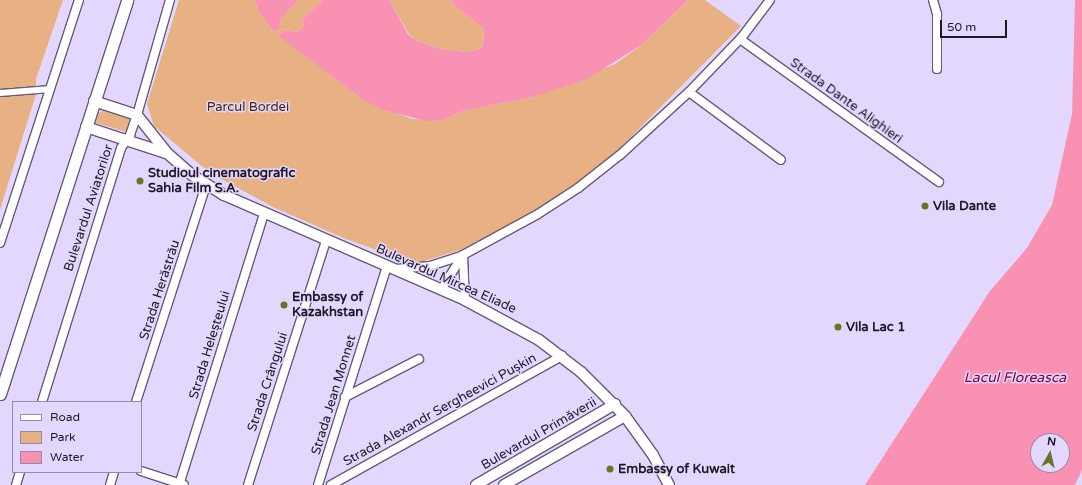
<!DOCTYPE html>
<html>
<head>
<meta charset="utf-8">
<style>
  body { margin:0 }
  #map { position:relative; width:1082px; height:485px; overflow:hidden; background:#e4d7fe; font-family:"Varela Round",sans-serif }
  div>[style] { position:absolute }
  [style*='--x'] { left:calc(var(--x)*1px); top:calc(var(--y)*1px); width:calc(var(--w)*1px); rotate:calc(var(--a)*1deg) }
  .green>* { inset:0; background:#e7b184 }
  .water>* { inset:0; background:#f992b2 }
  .roads { filter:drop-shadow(1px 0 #665a7b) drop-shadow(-1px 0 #665a7b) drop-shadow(0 1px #665a7b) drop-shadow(0 -1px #665a7b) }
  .pedestrian>* { height:6px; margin:-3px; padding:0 3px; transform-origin:3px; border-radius:3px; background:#fff }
  .minor>* { height:8px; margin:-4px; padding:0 4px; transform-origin:4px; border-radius:4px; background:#fff }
  .tertiary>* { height:10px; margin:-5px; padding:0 5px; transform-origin:5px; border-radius:5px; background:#fff }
  .secondary>* { height:11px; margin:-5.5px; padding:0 5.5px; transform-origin:5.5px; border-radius:5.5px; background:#fff }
  .dots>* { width:11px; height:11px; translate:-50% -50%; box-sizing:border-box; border:2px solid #e4d7fe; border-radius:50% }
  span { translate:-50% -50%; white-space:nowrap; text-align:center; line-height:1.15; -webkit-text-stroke:3px #e4d7fe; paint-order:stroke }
  .street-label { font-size:13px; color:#1d1826 }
  .park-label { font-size:13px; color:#442505 }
  .poi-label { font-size:13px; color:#1d1826; font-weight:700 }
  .left { translate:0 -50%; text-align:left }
  .water-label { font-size:14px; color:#80003f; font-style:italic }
  .legend { position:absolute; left:12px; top:401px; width:130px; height:72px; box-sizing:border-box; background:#e4d7fe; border:1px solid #948ba8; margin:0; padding:5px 7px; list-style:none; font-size:12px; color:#1d1826 }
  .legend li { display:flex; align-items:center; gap:8px; height:20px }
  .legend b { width:20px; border:1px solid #948ba8 }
  .north { position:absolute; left:1030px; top:433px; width:40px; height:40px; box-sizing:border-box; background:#e4d7fe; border:1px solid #948ba8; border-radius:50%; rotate:8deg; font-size:11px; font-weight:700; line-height:16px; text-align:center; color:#1d1826 }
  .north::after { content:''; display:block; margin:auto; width:14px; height:18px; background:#657726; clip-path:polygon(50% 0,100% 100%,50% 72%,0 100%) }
  .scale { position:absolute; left:940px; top:20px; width:67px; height:18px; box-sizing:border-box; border:2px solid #1d1826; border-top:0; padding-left:5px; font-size:12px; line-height:14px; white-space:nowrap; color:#1d1826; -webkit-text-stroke:3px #e4d7fe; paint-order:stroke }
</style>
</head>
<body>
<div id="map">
  <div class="green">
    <div style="clip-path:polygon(0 0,63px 0,36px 79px,36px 94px,0 210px)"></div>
    <div style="clip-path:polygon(179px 0,254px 0,259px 12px,274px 32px,280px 20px,298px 0,323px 0,302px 20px,304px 26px,298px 32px,284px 30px,279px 36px,365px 101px,412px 119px,442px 120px,463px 111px,533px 97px,615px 64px,643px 44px,688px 0,705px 0,741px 26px,607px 161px,568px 192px,479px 244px,415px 264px,346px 239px,275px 208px,210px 173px,154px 126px,147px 104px)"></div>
    <div style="clip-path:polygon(389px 0,452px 0,453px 4px,484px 29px,483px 44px,479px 49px,467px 52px,441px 49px,415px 40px,409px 34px)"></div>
    <div style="clip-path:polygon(103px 110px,130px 119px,127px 132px,96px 123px,96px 115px)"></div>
  </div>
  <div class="water">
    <div style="clip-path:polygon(254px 0,298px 0,280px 20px,280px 27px,274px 32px,259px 12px)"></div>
    <div style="clip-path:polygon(323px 0,389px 0,408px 34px,415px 40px,441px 49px,467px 52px,479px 49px,483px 45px,484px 29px,453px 4px,452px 0,688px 0,643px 44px,587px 79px,533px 97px,463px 111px,442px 120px,426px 121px,384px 110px,365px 101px,278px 36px,284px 30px,298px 32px,304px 26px,302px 20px)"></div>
    <div style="clip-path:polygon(evenodd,1075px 0,1082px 0,1082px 470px,1075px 485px,865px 485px,990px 291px,1027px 248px,1052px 205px,1072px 114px,1075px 0,1038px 441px,1062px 441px,1062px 465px,1038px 465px,1038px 441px)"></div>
  </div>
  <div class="roads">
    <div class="pedestrian">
      <div style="--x:0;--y:93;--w:51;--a:-4.5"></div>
    </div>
    <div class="minor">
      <div style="--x:933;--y:0;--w:15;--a:74"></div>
      <div style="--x:937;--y:14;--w:55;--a:90"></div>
      <div style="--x:740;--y:39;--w:245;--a:35.7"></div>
      <div style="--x:689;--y:92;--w:114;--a:36.5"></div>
      <div style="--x:0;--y:243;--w:256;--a:-72"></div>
      <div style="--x:463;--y:255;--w:45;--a:87.5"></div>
      <div style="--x:396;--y:269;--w:34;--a:-5"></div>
      <div style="--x:430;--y:266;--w:35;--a:-18"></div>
      <div style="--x:463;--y:255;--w:85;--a:-28.7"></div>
      <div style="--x:538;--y:214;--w:48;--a:-33"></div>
      <div style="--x:578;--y:188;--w:53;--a:-38.2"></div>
      <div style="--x:620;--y:155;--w:93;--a:-42.4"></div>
      <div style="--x:689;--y:92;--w:76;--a:-46.1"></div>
      <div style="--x:742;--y:37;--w:46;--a:-52.9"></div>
      <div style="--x:441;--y:290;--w:40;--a:-58"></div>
      <div style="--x:345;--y:397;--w:83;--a:-27.2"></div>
      <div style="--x:42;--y:402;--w:266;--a:-72.7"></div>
      <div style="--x:121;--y:148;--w:16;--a:-55"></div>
      <div style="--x:130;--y:135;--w:21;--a:-71"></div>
      <div style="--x:137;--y:115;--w:120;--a:-74"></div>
      <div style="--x:136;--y:402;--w:228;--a:-72.1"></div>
      <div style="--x:141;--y:471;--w:45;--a:18"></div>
      <div style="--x:16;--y:485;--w:14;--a:-73"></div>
      <div style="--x:110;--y:485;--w:14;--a:-73"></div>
      <div style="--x:179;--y:485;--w:285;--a:-72.6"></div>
      <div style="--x:248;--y:485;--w:257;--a:-72.3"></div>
      <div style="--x:318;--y:485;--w:230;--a:-72.5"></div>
      <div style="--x:331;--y:485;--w:265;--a:-29.2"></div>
    </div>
    <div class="tertiary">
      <div style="--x:94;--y:101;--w:45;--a:18"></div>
      <div style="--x:137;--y:115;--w:48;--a:51.7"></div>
      <div style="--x:167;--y:153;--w:33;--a:41"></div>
      <div style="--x:192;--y:175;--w:38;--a:32"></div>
      <div style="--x:224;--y:195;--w:263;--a:23.5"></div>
      <div style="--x:465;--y:300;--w:84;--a:28.4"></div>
      <div style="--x:539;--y:340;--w:53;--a:37.3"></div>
      <div style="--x:581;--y:372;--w:62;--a:45"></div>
      <div style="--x:625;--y:416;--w:48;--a:54.3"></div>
      <div style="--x:653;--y:455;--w:34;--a:62"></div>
      <div style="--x:86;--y:127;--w:84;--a:18"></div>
      <div style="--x:476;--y:485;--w:161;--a:-30.2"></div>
      <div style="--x:504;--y:485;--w:139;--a:-29.7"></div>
    </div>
    <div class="secondary">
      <div style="--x:0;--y:394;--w:414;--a:-72.1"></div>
    </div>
  </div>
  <div class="dots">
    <div style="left:140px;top:181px;background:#657726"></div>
    <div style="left:925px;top:206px;background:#657726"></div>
    <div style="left:284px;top:305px;background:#657726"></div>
    <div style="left:838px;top:327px;background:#657726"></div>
    <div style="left:610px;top:469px;background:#657726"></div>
  </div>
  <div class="street-label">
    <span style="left:846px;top:101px;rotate:36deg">Strada Dante Alighieri</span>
    <span style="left:89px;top:208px;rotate:-72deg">Bulevardul Aviatorilor</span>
    <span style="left:446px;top:279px;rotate:24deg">Bulevardul Mircea Eliade</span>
    <span style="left:160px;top:290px;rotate:-72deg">Strada Herăstrău</span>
    <span style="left:210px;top:345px;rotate:-73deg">Strada Heleșteului</span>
    <span style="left:268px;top:382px;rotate:-72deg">Strada Crângului</span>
    <span style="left:334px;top:395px;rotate:-73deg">Strada Jean Monnet</span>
    <span style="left:440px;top:410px;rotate:-29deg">Strada Alexandr Sergheevici Pușkin</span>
    <span style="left:539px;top:434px;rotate:-30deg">Bulevardul Primăverii</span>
  </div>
  <div class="park-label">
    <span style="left:248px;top:107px">Parcul Bordei</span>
  </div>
  <div class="poi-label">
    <span class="left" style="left:148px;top:181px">Studioul cinematografic<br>Sahia Film S.A.</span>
    <span class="left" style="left:933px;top:206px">Vila Dante</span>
    <span class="left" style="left:292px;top:305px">Embassy of<br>Kazakhstan</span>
    <span class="left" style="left:846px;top:327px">Vila Lac 1</span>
    <span class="left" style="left:618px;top:469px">Embassy of Kuwait</span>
  </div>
  <div class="water-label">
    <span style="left:1015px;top:378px">Lacul Floreasca</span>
  </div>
  <ul class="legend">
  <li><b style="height:5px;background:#fff"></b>Road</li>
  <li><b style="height:11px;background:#e7b184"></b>Park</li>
  <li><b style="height:11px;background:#f992b2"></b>Water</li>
  </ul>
  <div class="north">N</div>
  <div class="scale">50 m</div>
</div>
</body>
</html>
